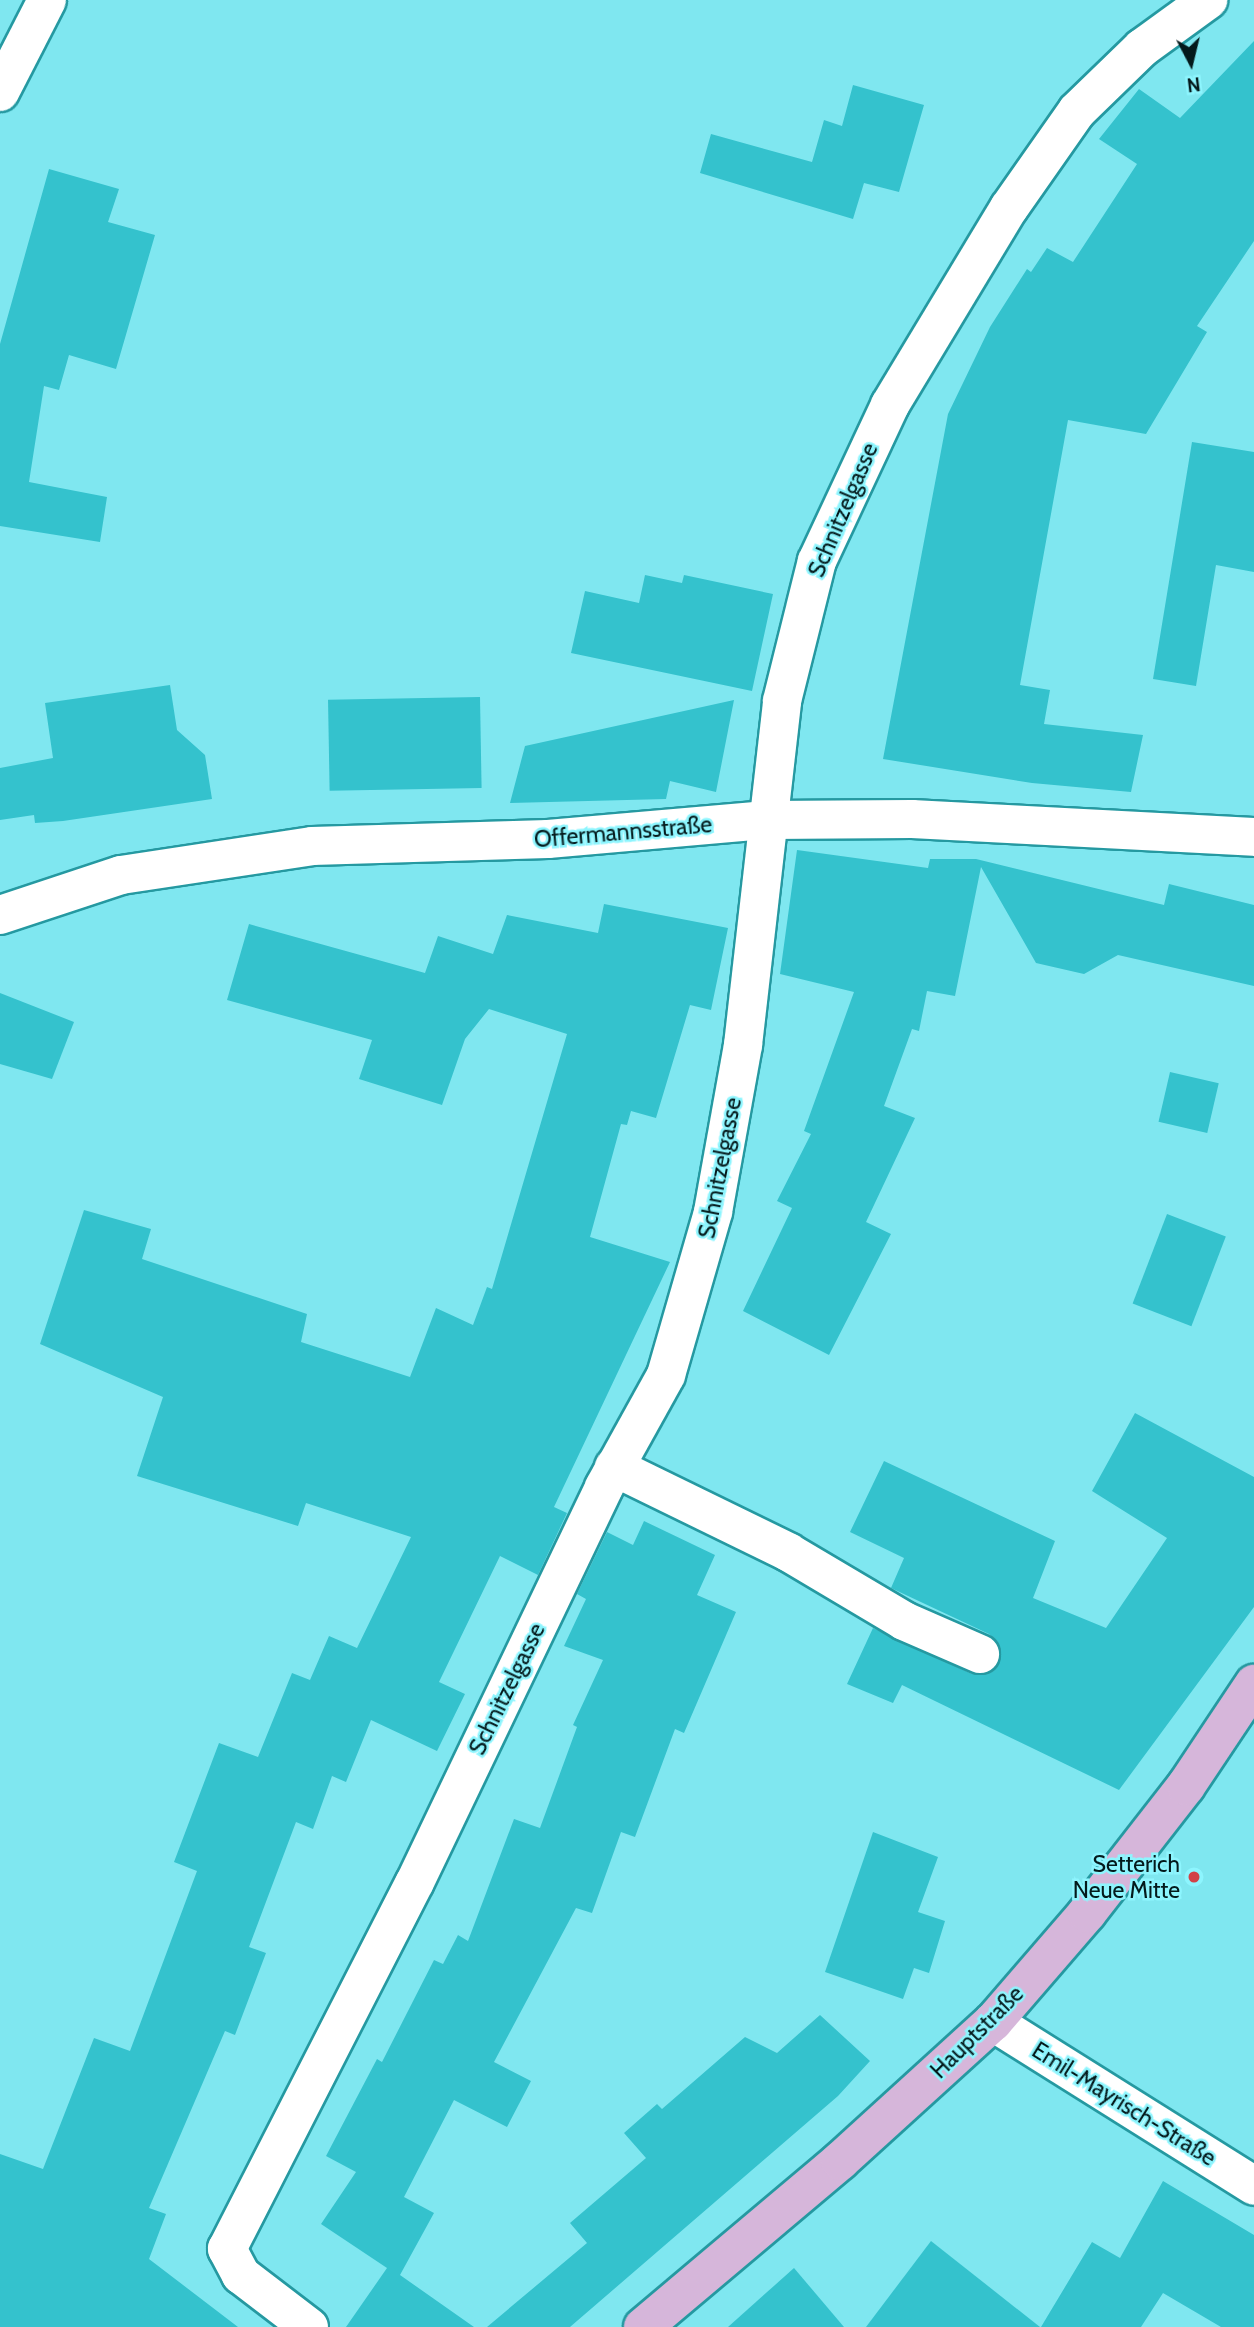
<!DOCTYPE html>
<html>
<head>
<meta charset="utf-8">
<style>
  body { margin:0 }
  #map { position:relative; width:1254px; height:2327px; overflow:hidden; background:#7fe7f0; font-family:Cabin,sans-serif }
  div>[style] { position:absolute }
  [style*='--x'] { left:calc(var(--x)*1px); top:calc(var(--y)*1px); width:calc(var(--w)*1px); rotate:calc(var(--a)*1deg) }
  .building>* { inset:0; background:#34c2cd; transform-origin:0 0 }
  .roads { filter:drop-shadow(2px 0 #2599a1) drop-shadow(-2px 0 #2599a1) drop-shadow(0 2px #2599a1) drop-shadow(0 -2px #2599a1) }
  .minor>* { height:38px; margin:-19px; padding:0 19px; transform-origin:19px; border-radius:19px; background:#fff }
  .major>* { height:38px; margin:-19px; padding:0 19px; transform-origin:19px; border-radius:19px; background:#d6b6da }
  .dots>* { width:19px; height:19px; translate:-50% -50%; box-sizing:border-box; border:4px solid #8df5fe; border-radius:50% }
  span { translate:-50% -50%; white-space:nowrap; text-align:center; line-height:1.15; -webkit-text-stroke:5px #8df5fe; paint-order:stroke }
  .street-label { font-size:23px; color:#041a1c }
  .poi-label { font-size:23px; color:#041a1c }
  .right { translate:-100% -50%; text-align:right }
  .north { position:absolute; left:1156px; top:28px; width:70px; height:70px; -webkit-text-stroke:5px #8df5fe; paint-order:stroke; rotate:173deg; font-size:19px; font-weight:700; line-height:28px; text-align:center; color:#041a1c }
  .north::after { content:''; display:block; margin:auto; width:24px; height:32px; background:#041a1c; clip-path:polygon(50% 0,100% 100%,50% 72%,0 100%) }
</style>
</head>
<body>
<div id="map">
  <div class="building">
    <div style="clip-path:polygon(1254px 41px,1254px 241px,1197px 326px,1207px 332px,1146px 434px,1068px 420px,1020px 685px,1050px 690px,1044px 724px,1143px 735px,1131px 792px,1032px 783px,883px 759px,948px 414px,990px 327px,1027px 269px,1031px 272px,1047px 248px,1073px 262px,1137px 164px,1099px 139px,1139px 89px,1180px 118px)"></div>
    <div style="clip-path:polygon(853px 85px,924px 105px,899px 192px,864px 183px,853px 219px,700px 173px,711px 134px,812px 162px,824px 120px,842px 126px)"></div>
    <div style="clip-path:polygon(49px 169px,119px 189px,108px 222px,155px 235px,116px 369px,69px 355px,59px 390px,44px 386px,29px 482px,107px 497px,100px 542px,0 526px,0 344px)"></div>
    <div style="clip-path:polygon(1192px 442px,1254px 452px,1254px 572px,1216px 565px,1196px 686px,1153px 679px)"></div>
    <div style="clip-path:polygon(645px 575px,682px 583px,684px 575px,773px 594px,752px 691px,571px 653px,585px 591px,639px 603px)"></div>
    <div style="clip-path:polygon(170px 685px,177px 730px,205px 755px,212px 799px,63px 821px,35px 823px,34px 815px,0 820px,0 768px,53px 758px,45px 703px)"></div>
    <div style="left:480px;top:697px;width:91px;height:152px;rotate:89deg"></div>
    <div style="clip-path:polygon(734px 700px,716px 792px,670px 781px,666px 799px,510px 803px,525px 746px)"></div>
    <div style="clip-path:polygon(797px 850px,928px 868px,930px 859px,976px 859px,1164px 905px,1169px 884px,1254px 905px,1254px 986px,1118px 955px,1084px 974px,1036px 963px,981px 867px,955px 996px,927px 991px,919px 1031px,912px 1029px,884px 1106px,915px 1118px,866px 1222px,891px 1234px,829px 1355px,743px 1311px,792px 1208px,777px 1201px,811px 1134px,804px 1131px,854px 992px,780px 974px)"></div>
    <div style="clip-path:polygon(604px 904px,728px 928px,711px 1010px,690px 1005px,656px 1118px,631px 1111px,627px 1125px,621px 1124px,590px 1237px,670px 1262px,554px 1507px,567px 1513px,538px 1575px,500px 1556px,439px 1682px,465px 1694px,437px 1751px,371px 1720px,346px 1782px,332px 1776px,313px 1829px,296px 1822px,249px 1947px,266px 1953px,235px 2035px,225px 2031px,149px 2208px,166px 2214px,149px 2259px,238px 2327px,0 2327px,0 2154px,43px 2169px,94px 2038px,130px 2051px,197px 1871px,174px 1862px,219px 1743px,258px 1757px,292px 1673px,310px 1680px,329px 1636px,357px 1648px,411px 1537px,306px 1503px,298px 1526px,137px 1476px,163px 1397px,40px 1344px,84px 1210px,151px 1229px,142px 1259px,307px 1314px,301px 1342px,410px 1377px,436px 1308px,473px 1325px,487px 1287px,492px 1289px,567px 1034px,489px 1009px,465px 1039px,442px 1105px,359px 1079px,372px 1040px,227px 1000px,249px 924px,425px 973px,438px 936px,493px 954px,507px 915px,598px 933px)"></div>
    <div style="clip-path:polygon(0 993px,74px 1022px,52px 1079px,0 1064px)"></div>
    <div style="left:1170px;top:1072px;width:50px;height:51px;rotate:13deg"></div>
    <div style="left:1167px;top:1214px;width:63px;height:96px;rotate:21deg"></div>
    <div style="clip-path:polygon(1135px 1413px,1254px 1477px,1254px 1607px,1119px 1790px,902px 1685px,893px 1703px,847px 1684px,873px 1628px,972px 1674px,992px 1672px,1000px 1662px,998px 1642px,989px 1634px,891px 1588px,904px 1558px,850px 1532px,884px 1461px,1055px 1541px,1033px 1598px,1106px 1628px,1167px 1538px,1092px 1491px)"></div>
    <div style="clip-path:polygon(644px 1521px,715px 1555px,697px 1595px,736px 1612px,684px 1733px,675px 1729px,635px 1837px,621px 1832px,592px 1913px,576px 1908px,494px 2062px,531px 2081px,507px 2127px,454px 2100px,404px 2197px,434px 2213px,400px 2275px,474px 2327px,346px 2327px,387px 2268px,321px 2224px,356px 2172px,326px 2156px,377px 2059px,382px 2062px,434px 1960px,443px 1964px,458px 1935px,468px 1941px,514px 1819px,540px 1828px,577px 1727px,573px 1725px,603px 1660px,564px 1646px,586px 1599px,577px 1594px,607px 1532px,633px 1545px)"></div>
    <div style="clip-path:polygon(873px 1832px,938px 1857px,918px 1912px,945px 1921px,929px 1973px,914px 1968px,903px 1999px,825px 1972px)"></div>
    <div style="clip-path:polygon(820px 2015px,870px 2061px,838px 2096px,570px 2327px,487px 2327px,587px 2243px,570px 2223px,646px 2158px,624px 2133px,657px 2104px,662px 2109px,745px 2037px,777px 2053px)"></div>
    <div style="clip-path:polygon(1163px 2181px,1254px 2235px,1254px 2327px,1221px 2327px,1163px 2293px,1141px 2327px,1041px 2327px,1092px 2242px,1120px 2258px)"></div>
    <div style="clip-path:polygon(931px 2241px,1040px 2327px,866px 2327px)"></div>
    <div style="clip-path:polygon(794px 2268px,844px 2327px,728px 2327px)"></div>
  </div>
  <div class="roads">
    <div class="minor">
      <div style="--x:0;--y:92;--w:103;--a:-62.9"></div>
      <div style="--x:0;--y:915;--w:127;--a:-18.3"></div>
      <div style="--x:121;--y:875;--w:193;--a:-8.6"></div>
      <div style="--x:312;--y:846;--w:236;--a:-1.7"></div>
      <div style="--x:548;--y:839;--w:220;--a:-5"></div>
      <div style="--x:767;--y:820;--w:145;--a:-0.4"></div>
      <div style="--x:912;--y:819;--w:342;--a:3"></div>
      <div style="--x:614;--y:1467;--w:194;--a:26"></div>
      <div style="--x:788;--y:1552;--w:135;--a:30.7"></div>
      <div style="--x:904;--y:1621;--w:83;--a:23.5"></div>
      <div style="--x:993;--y:2022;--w:308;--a:32.1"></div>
      <div style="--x:309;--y:2327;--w:86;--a:-142.6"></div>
      <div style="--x:241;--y:2275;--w:30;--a:-118"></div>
      <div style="--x:227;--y:2249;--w:412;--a:-62.9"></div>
      <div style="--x:415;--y:1882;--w:438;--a:-64.4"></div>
      <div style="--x:604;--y:1487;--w:128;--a:-61"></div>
      <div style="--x:666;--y:1375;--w:170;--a:-73.9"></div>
      <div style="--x:713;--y:1212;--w:170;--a:-79.8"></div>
      <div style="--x:743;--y:1045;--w:346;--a:-83.5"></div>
      <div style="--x:782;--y:701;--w:144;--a:-76"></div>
      <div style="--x:817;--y:561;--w:172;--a:-64.9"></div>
      <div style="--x:890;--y:405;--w:230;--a:-58.9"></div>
      <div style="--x:1009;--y:208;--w:118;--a:-55"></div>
      <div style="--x:1077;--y:111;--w:91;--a:-44.1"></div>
      <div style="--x:1142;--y:48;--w:82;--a:-36"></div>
    </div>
    <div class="major">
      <div style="--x:643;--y:2327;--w:258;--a:-40.1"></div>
      <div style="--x:840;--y:2161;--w:207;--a:-42.3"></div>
      <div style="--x:993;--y:2022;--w:144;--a:-49.2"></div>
      <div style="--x:1087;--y:1913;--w:161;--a:-52.1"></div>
      <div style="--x:1186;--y:1786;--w:123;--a:-56.3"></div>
    </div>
  </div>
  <div class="dots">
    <div style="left:1194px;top:1877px;background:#d24248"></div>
  </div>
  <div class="street-label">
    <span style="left:843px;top:510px;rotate:-67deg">Schnitzelgasse</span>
    <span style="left:623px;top:832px;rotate:-5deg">Offermannsstraße</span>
    <span style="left:720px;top:1168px;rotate:-79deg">Schnitzelgasse</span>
    <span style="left:507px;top:1689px;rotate:-64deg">Schnitzelgasse</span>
    <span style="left:977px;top:2032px;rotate:-45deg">Hauptstraße</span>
    <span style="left:1124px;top:2104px;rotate:32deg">Emil-Mayrisch-Straße</span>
  </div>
  <div class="poi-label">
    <span class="right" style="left:1180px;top:1877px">Setterich<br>Neue Mitte</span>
  </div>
  <div class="north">N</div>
</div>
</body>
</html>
